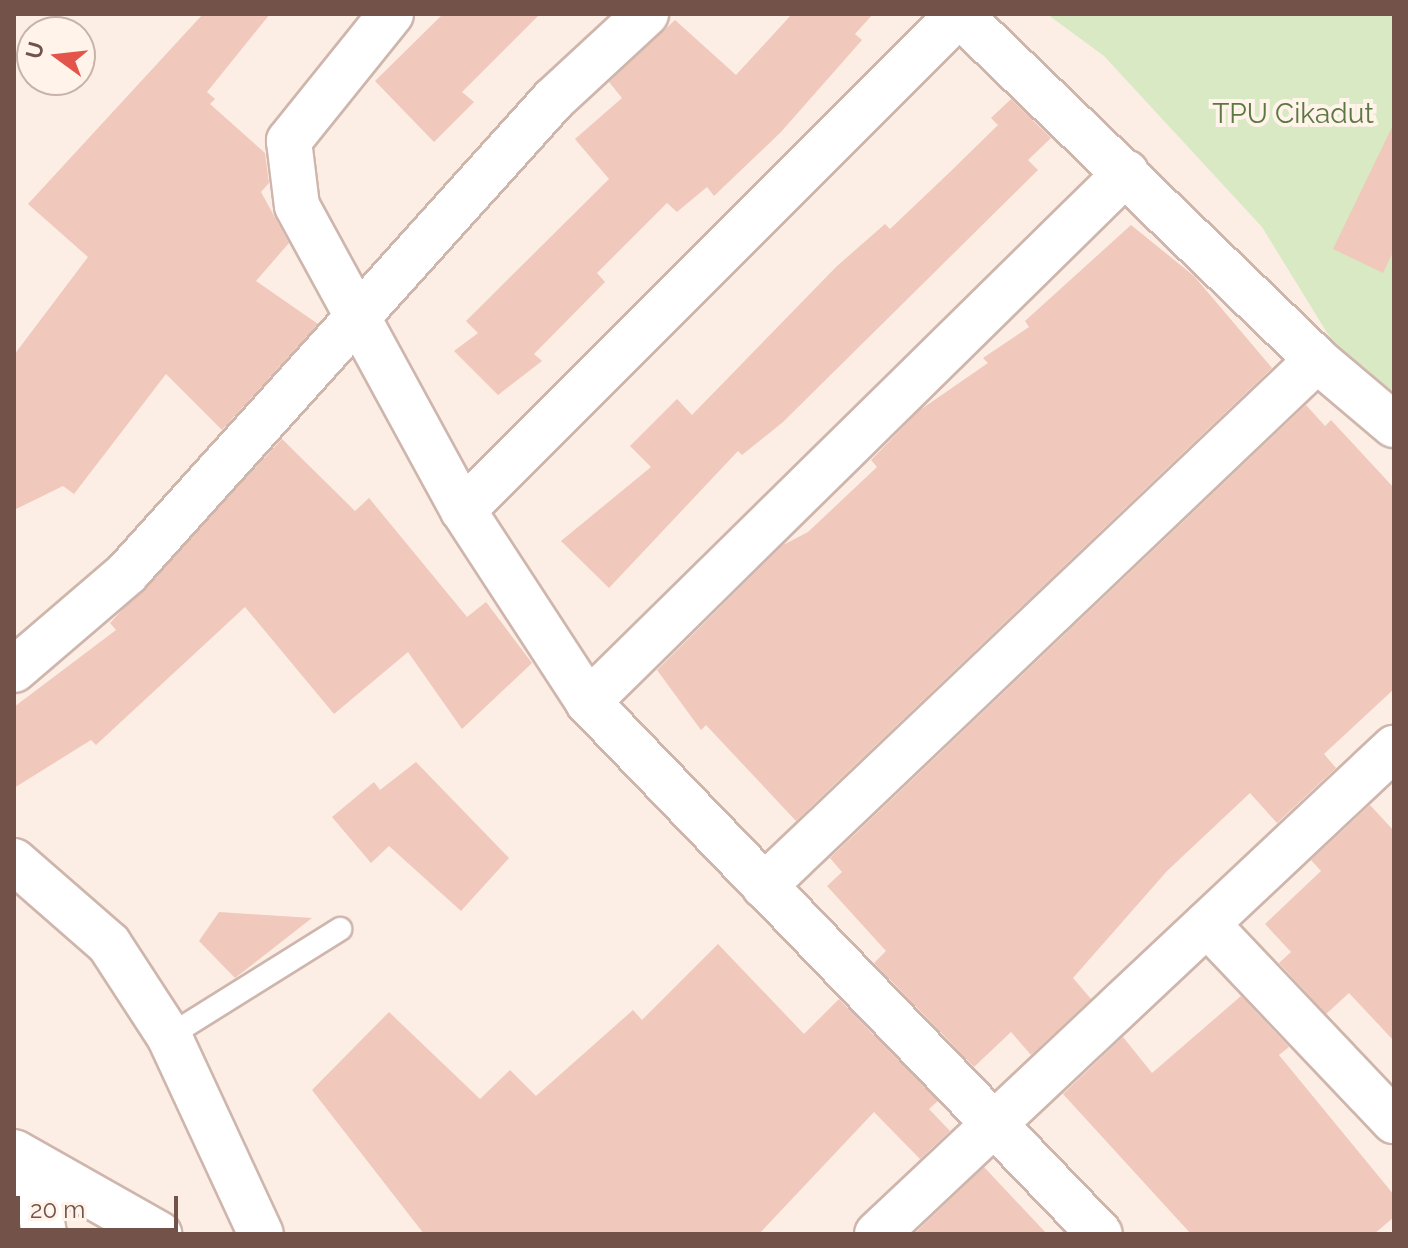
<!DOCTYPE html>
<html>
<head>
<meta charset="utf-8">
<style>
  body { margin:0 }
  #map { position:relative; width:1408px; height:1248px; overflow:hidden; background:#fceee4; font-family:Raleway,sans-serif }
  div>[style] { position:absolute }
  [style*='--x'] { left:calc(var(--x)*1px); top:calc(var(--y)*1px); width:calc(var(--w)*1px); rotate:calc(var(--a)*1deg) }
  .green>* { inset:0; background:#d8e9c3 }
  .building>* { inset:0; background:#f0c8bc }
  .roads { filter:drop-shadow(2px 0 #cfb6ad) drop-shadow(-2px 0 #cfb6ad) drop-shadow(0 2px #cfb6ad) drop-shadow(0 -2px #cfb6ad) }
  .service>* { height:22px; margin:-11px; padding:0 11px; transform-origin:11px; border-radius:11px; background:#fff }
  .minor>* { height:44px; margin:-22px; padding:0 22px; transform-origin:22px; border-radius:22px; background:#fff }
  .tertiary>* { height:44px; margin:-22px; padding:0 22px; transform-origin:22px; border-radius:22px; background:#fff }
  span { translate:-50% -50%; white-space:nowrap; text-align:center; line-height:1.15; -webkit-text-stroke:8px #fff3ea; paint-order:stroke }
  .park-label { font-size:28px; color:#5c7842 }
  .frame { position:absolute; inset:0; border:16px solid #73524a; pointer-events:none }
  .north { position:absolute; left:16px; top:16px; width:80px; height:80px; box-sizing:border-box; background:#fff3ea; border:2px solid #c7b3aa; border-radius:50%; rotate:285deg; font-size:22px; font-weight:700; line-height:32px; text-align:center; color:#73524a }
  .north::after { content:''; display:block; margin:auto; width:28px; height:36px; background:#e3544b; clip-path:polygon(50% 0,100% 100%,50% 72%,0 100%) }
  .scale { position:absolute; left:16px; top:1196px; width:162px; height:36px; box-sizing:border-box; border:4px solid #73524a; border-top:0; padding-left:10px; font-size:24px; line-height:28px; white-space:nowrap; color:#73524a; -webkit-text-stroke:6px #fff3ea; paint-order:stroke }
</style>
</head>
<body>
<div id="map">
  <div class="green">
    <div style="clip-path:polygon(1047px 14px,1394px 14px,1394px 404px,1361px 388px,1262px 227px,1104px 56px)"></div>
  </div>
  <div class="building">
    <div style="clip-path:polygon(203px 14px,270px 14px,207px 92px,215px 99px,210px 104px,265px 153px,269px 183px,261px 192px,289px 243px,256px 281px,318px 324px,222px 430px,166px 374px,74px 494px,63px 486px,14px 510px,14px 355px,88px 257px,28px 204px)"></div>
    <div style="clip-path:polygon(443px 14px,540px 14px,462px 92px,474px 102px,434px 142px,375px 81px)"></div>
    <div style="clip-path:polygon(792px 14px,873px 14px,855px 34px,862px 40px,781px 132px,714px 196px,707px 187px,677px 212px,667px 203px,597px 273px,605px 282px,534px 354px,542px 361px,498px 395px,454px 351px,478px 333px,466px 321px,609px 179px,575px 139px,622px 98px,609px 82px,675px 20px,736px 75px)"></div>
    <div style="clip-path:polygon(1011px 99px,1051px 138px,1028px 160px,1038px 170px,783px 422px,742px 455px,738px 451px,609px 588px,561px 541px,651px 467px,630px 446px,677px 399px,692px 415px,837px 266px,885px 224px,890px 229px,951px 171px,998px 125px,991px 118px)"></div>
    <div style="clip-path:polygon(1394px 123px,1394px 250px,1383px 273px,1333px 249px)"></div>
    <div style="clip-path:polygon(1131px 225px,1194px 276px,1272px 368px,796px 821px,706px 725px,701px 730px,657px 670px,783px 545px,808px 532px,877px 467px,871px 460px,920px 410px,988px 363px,983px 358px,1029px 327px,1025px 321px)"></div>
    <div style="clip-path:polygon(1306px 405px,1325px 426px,1331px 420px,1394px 488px,1394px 689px,1324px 754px,1336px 768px,1277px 823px,1250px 793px,1167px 871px,1073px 978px,1091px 999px,1031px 1055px,1011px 1032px,974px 1067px,874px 963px,886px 951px,827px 886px,842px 872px,830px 858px)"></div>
    <div style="clip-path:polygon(282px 439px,355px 511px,369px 498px,467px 617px,486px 602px,532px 663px,462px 729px,408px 652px,334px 714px,245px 607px,96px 745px,91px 740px,14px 788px,14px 707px,116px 630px,110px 623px)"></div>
    <div style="clip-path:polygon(416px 762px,509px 858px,461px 911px,389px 846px,371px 863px,332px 817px,374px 782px,380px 790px)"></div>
    <div style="clip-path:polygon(1370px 805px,1394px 831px,1394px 1041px,1349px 993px,1326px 1014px,1279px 963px,1291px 952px,1265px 924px,1321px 871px,1311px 860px)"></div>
    <div style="clip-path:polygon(219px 912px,312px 918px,235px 978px,199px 941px)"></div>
    <div style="clip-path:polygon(718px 944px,804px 1034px,839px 999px,938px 1101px,929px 1109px,950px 1131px,920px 1159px,874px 1112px,759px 1234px,424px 1234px,312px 1090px,389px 1012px,480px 1099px,510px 1070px,536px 1096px,633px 1010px,642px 1020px)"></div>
    <div style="clip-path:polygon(1241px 996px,1289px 1047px,1279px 1055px,1394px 1195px,1394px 1217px,1374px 1234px,1191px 1234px,1063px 1094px,1123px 1037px,1152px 1073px)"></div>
    <div style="clip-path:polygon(984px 1167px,1047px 1234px,914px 1234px)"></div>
  </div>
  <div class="roads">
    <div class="service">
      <div style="--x:169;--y:1036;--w:202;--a:-32"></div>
    </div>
    <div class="minor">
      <div style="--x:391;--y:14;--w:163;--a:128.8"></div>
      <div style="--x:289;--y:141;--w:65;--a:83"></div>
      <div style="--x:297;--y:206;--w:346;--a:61.4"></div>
      <div style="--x:463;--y:510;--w:229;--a:56.9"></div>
      <div style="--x:588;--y:702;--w:738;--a:46.1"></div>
      <div style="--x:960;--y:15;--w:496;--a:44"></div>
      <div style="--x:1317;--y:360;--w:101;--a:40.2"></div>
      <div style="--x:463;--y:510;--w:701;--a:-45"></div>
      <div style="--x:14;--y:670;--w:149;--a:-40.6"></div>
      <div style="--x:127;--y:573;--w:637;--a:-47.99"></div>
      <div style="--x:553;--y:100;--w:127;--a:-42.8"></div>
      <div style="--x:588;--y:702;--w:755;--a:-44.52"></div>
      <div style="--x:764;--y:886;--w:763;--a:-43.57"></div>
      <div style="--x:1207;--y:924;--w:272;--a:46.5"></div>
      <div style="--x:14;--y:1152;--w:167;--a:29.5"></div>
      <div style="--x:33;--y:1165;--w:70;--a:80.9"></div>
      <div style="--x:877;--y:1234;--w:710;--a:-43.23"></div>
    </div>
    <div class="tertiary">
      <div style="--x:14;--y:861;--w:126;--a:41.1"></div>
      <div style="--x:109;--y:944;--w:110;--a:56.9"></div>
      <div style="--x:169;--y:1036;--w:218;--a:65.1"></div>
    </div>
  </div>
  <div class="park-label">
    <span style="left:1293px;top:114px">TPU Cikadut</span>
  </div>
  <div class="frame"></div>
  <div class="north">U</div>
  <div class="scale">20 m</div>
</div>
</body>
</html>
